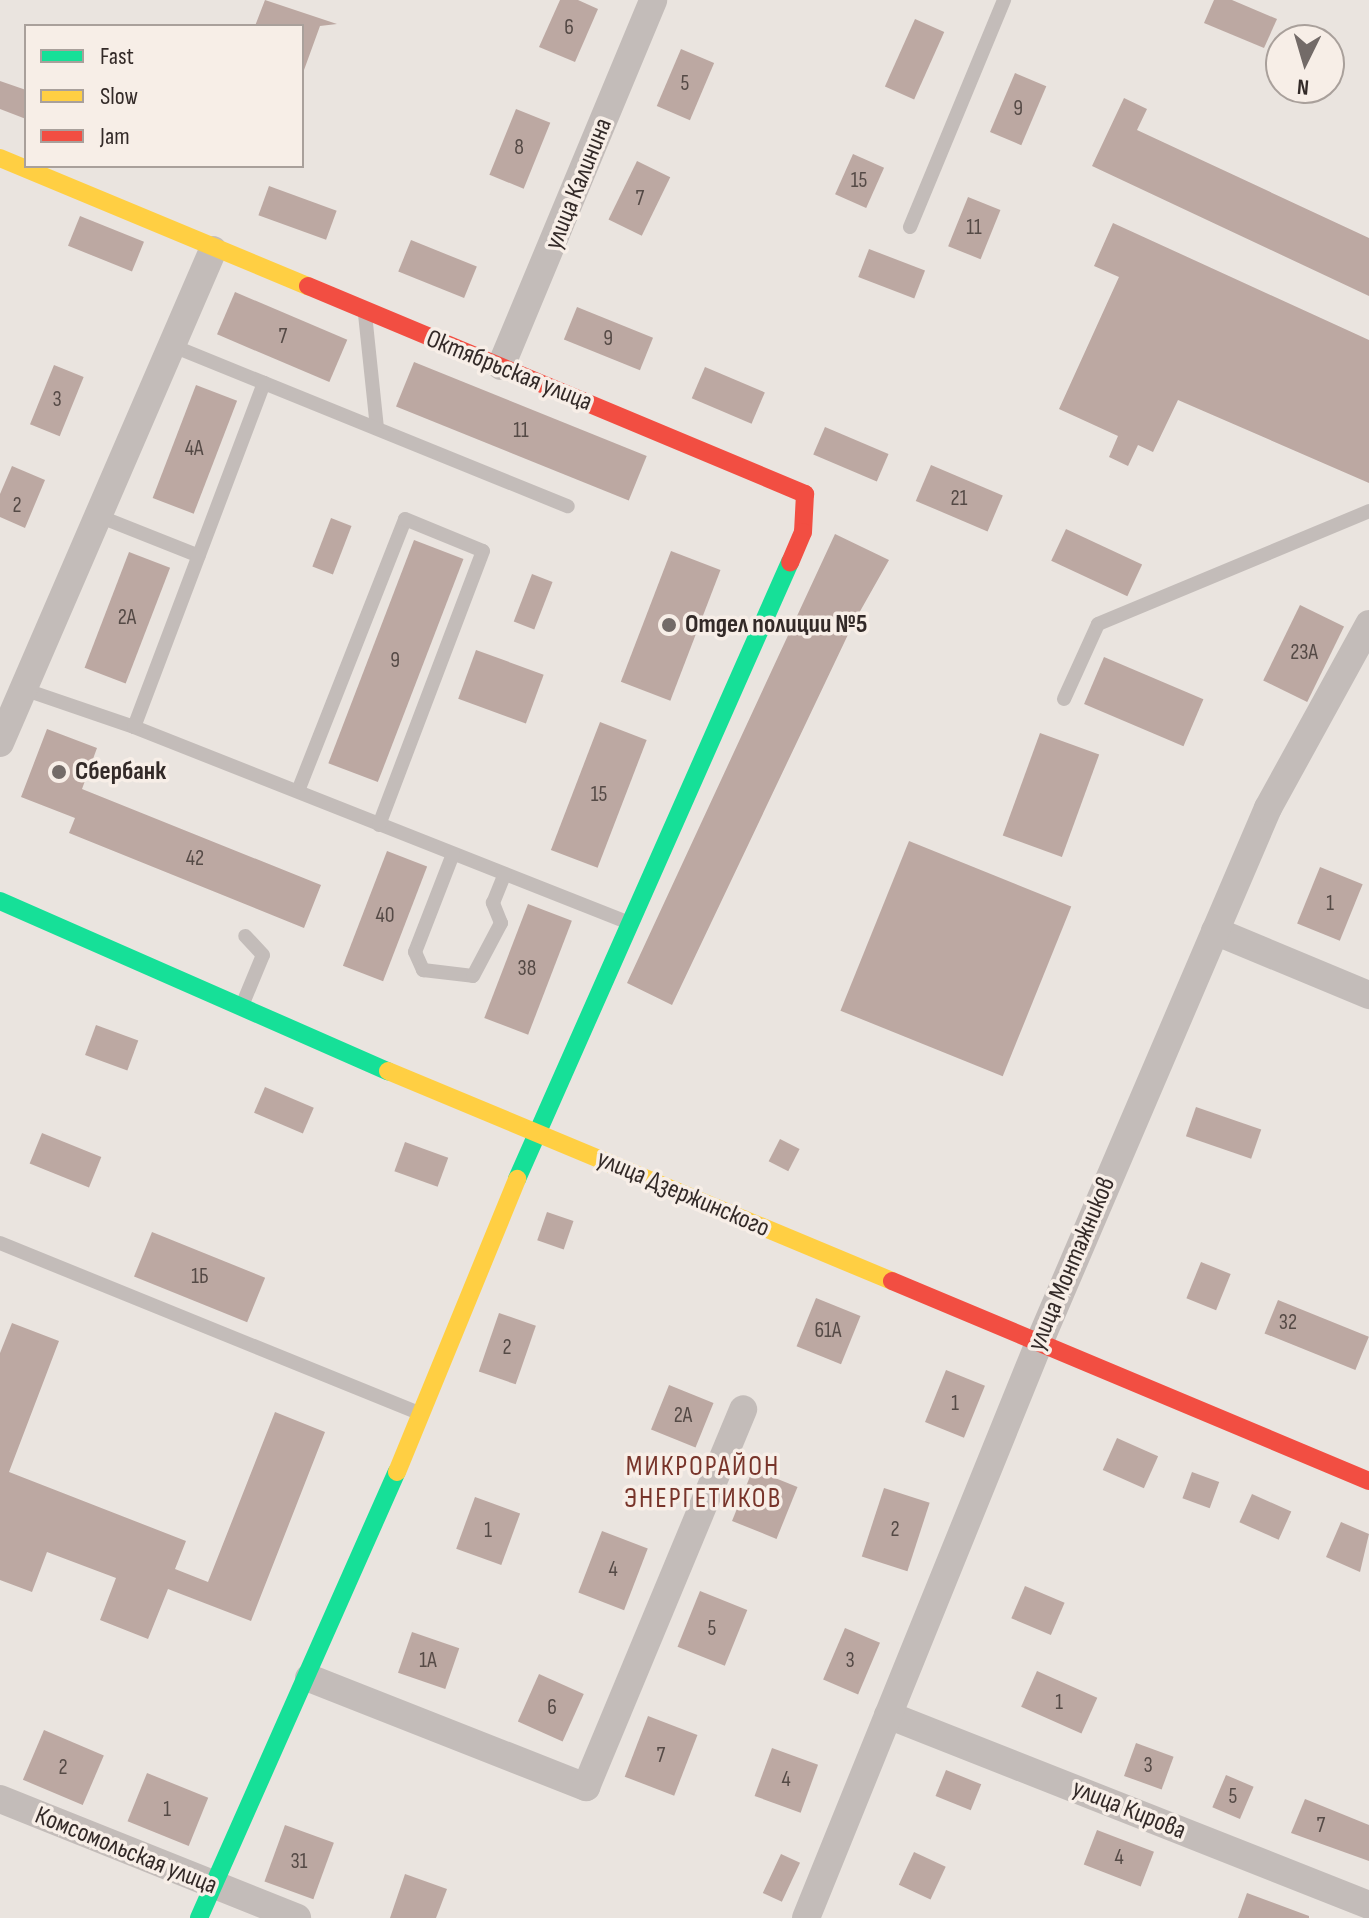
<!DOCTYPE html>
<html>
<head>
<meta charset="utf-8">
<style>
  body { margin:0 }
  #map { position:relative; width:1369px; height:1918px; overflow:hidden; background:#eae4df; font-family:"Sofia Sans Condensed",sans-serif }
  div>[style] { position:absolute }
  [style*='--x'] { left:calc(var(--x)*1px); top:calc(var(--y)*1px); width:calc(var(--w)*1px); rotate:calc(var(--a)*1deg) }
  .building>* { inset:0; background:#bca8a2; transform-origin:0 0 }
  .lane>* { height:14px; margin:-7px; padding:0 7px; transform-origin:7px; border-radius:7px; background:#c3bcb9 }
  .street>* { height:28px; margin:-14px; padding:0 14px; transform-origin:14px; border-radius:14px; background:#c3bcb9 }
  .fast>* { height:18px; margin:-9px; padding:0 9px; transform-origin:9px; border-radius:9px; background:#16e098 }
  .slow>* { height:18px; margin:-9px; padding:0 9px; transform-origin:9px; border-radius:9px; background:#ffcf43 }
  .jam>* { height:18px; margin:-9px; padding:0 9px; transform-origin:9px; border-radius:9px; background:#f24e42 }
  .dots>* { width:22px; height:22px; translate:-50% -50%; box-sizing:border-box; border:4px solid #f7eee7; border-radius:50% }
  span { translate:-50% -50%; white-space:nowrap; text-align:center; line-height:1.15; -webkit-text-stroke:7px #f7eee7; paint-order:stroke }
  .number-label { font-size:22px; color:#554a46 }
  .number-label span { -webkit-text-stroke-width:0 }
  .street-label { font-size:26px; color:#332a28 }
  .poi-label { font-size:26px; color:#332a28; font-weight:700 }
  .left { translate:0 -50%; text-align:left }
  .neighbourhood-label { font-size:28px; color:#78342a; letter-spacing:2px }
  .legend { position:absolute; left:24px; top:24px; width:280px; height:144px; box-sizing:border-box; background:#f7eee7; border:2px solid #a9a09b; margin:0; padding:10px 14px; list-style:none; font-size:24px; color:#332a28 }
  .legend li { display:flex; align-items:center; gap:16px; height:40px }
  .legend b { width:40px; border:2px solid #a9a09b }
  .north { position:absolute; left:1265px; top:24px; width:80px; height:80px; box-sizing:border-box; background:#f7eee7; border:2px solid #a9a09b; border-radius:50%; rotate:185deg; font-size:22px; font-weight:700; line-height:32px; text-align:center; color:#332a28 }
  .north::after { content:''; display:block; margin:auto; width:28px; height:36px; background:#736b68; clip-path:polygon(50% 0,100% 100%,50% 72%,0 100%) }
</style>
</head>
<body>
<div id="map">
  <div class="building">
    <div style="clip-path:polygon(265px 0,337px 24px,320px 26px,304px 70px,302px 26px,255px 26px)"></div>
    <div style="clip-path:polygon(560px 0,578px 0,598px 9px,575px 62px,539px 47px)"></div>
    <div style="clip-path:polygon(1214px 0,1232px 0,1277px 19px,1264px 48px,1204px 23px)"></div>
    <div style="left:915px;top:19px;width:32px;height:74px;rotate:24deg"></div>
    <div style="left:681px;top:49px;width:36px;height:62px;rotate:23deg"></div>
    <div style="left:1015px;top:73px;width:34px;height:64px;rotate:23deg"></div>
    <div style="clip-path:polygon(0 81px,26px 90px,26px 119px,0 109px)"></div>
    <div style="clip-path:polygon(1124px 98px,1147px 109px,1137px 130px,1369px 238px,1369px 296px,1092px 166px)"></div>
    <div style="left:516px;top:109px;width:37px;height:71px;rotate:22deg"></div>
    <div style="left:853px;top:154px;width:34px;height:44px;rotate:24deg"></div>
    <div style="left:637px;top:161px;width:37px;height:65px;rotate:26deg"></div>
    <div style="left:269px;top:186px;width:72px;height:31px;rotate:20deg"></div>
    <div style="left:968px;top:197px;width:35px;height:53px;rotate:22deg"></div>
    <div style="left:80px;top:216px;width:69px;height:32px;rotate:22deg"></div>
    <div style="clip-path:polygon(1113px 223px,1369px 340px,1369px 483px,1178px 400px,1153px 452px,1138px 445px,1128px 466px,1109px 457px,1118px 436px,1059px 409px,1119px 277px,1094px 266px)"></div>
    <div style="left:411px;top:240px;width:71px;height:34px;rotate:22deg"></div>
    <div style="left:869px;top:249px;width:60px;height:30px;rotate:21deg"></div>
    <div style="left:235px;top:292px;width:122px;height:46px;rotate:23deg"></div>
    <div style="left:577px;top:307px;width:82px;height:35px;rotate:22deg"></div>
    <div style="left:414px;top:362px;width:251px;height:48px;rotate:22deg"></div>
    <div style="left:54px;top:365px;width:32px;height:64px;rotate:22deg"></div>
    <div style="left:705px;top:367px;width:65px;height:34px;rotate:23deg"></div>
    <div style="left:196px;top:385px;width:44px;height:121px;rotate:21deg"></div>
    <div style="left:825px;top:427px;width:69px;height:30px;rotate:23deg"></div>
    <div style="left:931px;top:465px;width:78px;height:39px;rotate:23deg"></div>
    <div style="clip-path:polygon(12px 466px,45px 480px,25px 528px,0 517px,0 494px)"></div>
    <div style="left:331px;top:518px;width:22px;height:52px;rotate:21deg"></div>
    <div style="left:1066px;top:529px;width:84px;height:35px;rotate:25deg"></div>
    <div style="clip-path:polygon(835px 534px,889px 560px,854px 622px,672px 1005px,627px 983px)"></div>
    <div style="left:414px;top:540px;width:53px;height:239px;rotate:21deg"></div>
    <div style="left:671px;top:551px;width:53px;height:140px;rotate:21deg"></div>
    <div style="left:129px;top:552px;width:44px;height:124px;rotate:21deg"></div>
    <div style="left:532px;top:574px;width:22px;height:51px;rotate:21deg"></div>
    <div style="left:1300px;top:605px;width:49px;height:84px;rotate:26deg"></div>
    <div style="left:476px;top:650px;width:72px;height:52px;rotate:20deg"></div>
    <div style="left:1104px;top:657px;width:108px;height:51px;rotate:23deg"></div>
    <div style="left:600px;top:722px;width:50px;height:137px;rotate:21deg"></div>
    <div style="clip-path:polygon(47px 729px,97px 748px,82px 789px,321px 885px,304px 928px,69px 833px,75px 818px,21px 797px)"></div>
    <div style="left:1040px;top:733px;width:63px;height:109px;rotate:20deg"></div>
    <div style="left:909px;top:841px;width:175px;height:183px;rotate:22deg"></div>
    <div style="left:387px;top:851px;width:43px;height:123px;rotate:21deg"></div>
    <div style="left:1320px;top:867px;width:46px;height:61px;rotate:22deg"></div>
    <div style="left:528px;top:904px;width:47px;height:122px;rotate:21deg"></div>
    <div style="left:96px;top:1025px;width:45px;height:32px;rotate:20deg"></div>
    <div style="left:265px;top:1087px;width:53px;height:28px;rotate:23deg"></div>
    <div style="left:1196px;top:1107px;width:69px;height:31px;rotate:19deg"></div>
    <div style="left:42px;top:1133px;width:64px;height:33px;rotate:22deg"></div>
    <div style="left:780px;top:1139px;width:22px;height:25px;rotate:27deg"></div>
    <div style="left:405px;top:1142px;width:46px;height:31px;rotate:20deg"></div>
    <div style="left:547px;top:1212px;width:28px;height:30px;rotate:19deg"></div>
    <div style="left:152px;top:1232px;width:122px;height:48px;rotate:22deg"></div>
    <div style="left:1201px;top:1262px;width:32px;height:39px;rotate:22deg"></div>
    <div style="left:816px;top:1298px;width:48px;height:52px;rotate:22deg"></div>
    <div style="left:1278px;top:1300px;width:98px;height:36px;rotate:22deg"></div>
    <div style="left:499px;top:1313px;width:39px;height:62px;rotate:19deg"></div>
    <div style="clip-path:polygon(12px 1323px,59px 1341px,9px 1472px,186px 1541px,175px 1569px,208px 1582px,275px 1412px,325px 1432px,251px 1621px,168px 1589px,148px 1639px,100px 1620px,116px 1578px,47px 1552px,32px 1592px,0 1580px,0 1353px)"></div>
    <div style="left:946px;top:1370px;width:42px;height:56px;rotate:22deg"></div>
    <div style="left:669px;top:1385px;width:48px;height:48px;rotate:22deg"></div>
    <div style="left:1117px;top:1438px;width:45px;height:35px;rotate:24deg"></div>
    <div style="left:753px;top:1469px;width:48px;height:56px;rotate:22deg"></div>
    <div style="left:1192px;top:1472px;width:29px;height:28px;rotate:20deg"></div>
    <div style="left:884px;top:1488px;width:48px;height:72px;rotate:18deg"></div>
    <div style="left:1252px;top:1494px;width:43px;height:31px;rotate:24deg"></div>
    <div style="left:475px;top:1497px;width:48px;height:55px;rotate:20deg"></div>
    <div style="clip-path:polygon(1341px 1522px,1369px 1534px,1360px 1572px,1326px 1557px)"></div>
    <div style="left:602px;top:1531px;width:49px;height:66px;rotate:21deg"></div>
    <div style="left:1025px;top:1586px;width:43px;height:35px;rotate:23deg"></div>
    <div style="left:700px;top:1591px;width:51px;height:60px;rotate:22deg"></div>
    <div style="left:845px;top:1628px;width:38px;height:56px;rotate:23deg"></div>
    <div style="left:412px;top:1632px;width:50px;height:43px;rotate:19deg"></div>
    <div style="left:1037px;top:1671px;width:66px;height:39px;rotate:24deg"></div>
    <div style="left:539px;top:1674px;width:49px;height:52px;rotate:24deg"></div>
    <div style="left:648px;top:1716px;width:53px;height:65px;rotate:21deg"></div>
    <div style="left:44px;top:1730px;width:65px;height:54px;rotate:23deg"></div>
    <div style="left:1136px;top:1743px;width:40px;height:35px;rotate:20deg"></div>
    <div style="left:772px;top:1748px;width:49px;height:51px;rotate:20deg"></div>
    <div style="left:946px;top:1770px;width:38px;height:28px;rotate:22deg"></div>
    <div style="left:147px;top:1773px;width:66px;height:52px;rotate:22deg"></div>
    <div style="left:1226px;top:1775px;width:30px;height:35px;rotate:23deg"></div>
    <div style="clip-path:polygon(1305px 1799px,1369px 1825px,1369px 1861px,1291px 1833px)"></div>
    <div style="left:285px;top:1825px;width:52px;height:60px;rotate:20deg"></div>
    <div style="left:1097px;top:1830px;width:61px;height:37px;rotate:21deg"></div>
    <div style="left:914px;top:1852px;width:35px;height:36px;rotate:25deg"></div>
    <div style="left:781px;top:1854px;width:21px;height:43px;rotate:25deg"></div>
    <div style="clip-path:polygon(405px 1874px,447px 1889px,436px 1918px,390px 1918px)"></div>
    <div style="clip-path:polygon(1247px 1893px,1309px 1916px,1309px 1918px,1238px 1918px)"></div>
  </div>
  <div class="lane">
    <div style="--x:910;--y:227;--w:246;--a:-67.5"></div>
    <div style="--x:365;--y:314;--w:115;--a:84"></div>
    <div style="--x:173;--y:346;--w:426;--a:22.1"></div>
    <div style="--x:101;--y:517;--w:105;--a:21.7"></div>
    <div style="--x:23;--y:689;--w:117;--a:18.9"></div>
    <div style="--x:134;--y:727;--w:530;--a:21.58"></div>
    <div style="--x:1064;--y:699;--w:82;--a:-65.6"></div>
    <div style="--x:1098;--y:624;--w:294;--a:-22.6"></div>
    <div style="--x:134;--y:727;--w:368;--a:-69.3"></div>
    <div style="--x:298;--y:791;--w:292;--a:-68.5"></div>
    <div style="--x:405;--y:519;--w:84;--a:22.3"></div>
    <div style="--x:483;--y:551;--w:293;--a:110.8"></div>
    <div style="--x:453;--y:854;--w:105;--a:111.2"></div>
    <div style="--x:415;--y:952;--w:20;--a:66"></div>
    <div style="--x:423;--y:970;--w:50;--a:6.8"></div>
    <div style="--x:473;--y:976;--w:60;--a:-62.2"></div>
    <div style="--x:501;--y:923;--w:22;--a:-112"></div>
    <div style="--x:493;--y:903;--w:31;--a:-68"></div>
    <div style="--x:241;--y:1008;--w:57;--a:-67.5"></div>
    <div style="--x:263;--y:955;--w:26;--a:-133"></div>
    <div style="--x:0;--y:1243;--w:454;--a:22.1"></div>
  </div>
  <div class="street">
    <div style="--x:501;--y:366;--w:396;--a:-67.4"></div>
    <div style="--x:0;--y:743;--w:537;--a:-66.63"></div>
    <div style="--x:1215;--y:931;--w:167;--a:22.6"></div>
    <div style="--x:309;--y:1678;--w:298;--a:21.5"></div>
    <div style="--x:586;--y:1787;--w:409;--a:-67.4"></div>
    <div style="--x:888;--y:1715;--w:517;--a:21.55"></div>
    <div style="--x:0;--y:1799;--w:320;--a:21.8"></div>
    <div style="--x:806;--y:1918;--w:620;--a:-67.94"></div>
    <div style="--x:1039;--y:1343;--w:582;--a:-66.83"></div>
    <div style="--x:1268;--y:808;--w:210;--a:-61.2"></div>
  </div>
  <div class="fast">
    <div style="--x:0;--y:901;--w:424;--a:23.7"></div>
    <div style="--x:517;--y:1179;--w:675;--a:-66.13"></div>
    <div style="--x:199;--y:1918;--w:488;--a:-66.1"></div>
  </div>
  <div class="slow">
    <div style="--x:0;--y:158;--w:334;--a:22.6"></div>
    <div style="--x:388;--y:1071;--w:546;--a:22.62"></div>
    <div style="--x:397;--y:1472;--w:317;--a:-67.7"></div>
  </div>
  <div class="jam">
    <div style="--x:308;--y:286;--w:539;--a:22.71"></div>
    <div style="--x:805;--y:494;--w:38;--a:93"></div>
    <div style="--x:803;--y:532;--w:33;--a:113"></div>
    <div style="--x:892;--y:1281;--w:517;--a:22.75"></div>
  </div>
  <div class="dots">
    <div style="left:669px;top:625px;background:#736b68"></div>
    <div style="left:59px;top:772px;background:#736b68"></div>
  </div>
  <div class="number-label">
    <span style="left:569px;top:28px">6</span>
    <span style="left:685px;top:84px">5</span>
    <span style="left:1018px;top:109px">9</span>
    <span style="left:519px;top:148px">8</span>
    <span style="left:859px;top:181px">15</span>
    <span style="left:640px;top:199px">7</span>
    <span style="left:974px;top:228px">11</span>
    <span style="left:283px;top:337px">7</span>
    <span style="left:608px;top:339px">9</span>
    <span style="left:57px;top:400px">3</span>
    <span style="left:521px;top:431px">11</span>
    <span style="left:194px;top:449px">4А</span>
    <span style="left:959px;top:499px">21</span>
    <span style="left:17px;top:506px">2</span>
    <span style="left:127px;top:618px">2А</span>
    <span style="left:1304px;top:653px">23А</span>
    <span style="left:395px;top:661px">9</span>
    <span style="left:599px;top:795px">15</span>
    <span style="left:195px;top:859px">42</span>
    <span style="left:1330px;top:904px">1</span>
    <span style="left:385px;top:916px">40</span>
    <span style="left:527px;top:969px">38</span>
    <span style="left:200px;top:1277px">1Б</span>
    <span style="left:1288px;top:1323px">32</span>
    <span style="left:828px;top:1331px">61А</span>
    <span style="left:507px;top:1348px">2</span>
    <span style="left:955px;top:1404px">1</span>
    <span style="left:683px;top:1416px">2А</span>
    <span style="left:895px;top:1530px">2</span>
    <span style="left:488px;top:1531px">1</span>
    <span style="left:613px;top:1570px">4</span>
    <span style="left:712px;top:1629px">5</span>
    <span style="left:428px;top:1661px">1А</span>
    <span style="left:850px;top:1661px">3</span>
    <span style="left:1059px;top:1703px">1</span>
    <span style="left:552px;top:1708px">6</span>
    <span style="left:661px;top:1756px">7</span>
    <span style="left:1148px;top:1766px">3</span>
    <span style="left:63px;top:1768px">2</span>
    <span style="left:786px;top:1780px">4</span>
    <span style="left:1233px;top:1797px">5</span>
    <span style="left:167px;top:1810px">1</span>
    <span style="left:1321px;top:1826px">7</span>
    <span style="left:1119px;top:1858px">4</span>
    <span style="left:299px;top:1862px">31</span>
  </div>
  <div class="street-label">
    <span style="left:579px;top:184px;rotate:-68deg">улица Калинина</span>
    <span style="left:509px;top:371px;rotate:22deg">Октябрьская улица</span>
    <span style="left:683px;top:1194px;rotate:23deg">улица Дзержинского</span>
    <span style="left:1072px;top:1264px;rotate:-67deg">улица Монтажников</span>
    <span style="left:1129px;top:1810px;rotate:22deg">улица Кирова</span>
    <span style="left:126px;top:1851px;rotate:22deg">Комсомольская улица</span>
  </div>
  <div class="poi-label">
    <span class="left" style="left:685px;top:625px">Отдел полиции №5</span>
    <span class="left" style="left:75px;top:772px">Сбербанк</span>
  </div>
  <div class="neighbourhood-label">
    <span style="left:703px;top:1483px">МИКРОРАЙОН<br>ЭНЕРГЕТИКОВ</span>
  </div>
  <ul class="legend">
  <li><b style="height:10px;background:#16e098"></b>Fast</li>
  <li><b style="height:10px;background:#ffcf43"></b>Slow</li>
  <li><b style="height:10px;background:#f24e42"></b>Jam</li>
  </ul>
  <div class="north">N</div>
</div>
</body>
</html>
